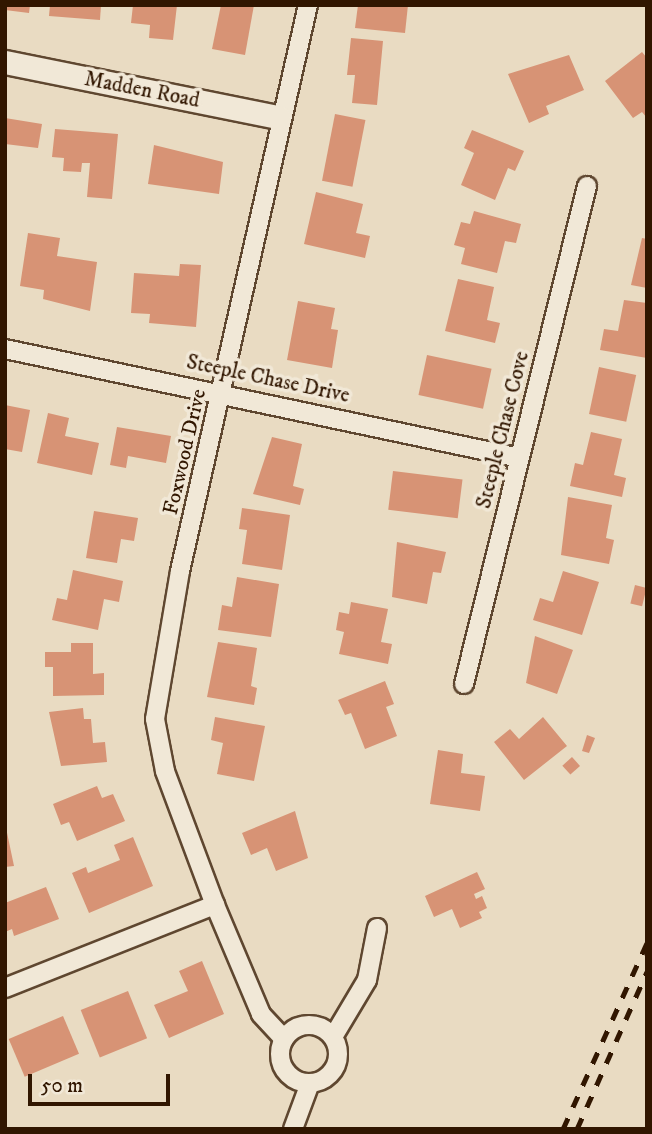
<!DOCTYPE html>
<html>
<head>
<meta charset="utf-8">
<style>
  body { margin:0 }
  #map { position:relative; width:652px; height:1134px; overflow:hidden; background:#e9dbc2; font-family:"IM FELL DW Pica",serif }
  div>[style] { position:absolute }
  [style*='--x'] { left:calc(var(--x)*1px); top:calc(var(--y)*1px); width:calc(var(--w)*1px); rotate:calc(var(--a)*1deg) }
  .building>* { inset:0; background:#d79375; transform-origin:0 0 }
  .roads { filter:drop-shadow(2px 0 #5f4730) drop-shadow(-2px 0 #5f4730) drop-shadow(0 2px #5f4730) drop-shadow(0 -2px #5f4730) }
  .minor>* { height:18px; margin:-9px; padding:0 9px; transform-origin:9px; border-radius:9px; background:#f1e8d7 }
  .minor>.ring { margin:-9px; padding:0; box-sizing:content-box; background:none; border:18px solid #f1e8d7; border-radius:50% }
  .tertiary>* { height:23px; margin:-11.5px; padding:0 11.5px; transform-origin:11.5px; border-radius:11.5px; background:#f1e8d7 }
  .rail>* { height:5px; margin-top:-2.5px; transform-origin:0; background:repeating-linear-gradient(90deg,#311600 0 12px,transparent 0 24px) }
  span { translate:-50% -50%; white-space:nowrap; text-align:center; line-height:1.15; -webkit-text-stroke:7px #f1e8d7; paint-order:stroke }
  .street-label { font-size:21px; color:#311600 }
  .frame { position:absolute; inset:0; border:7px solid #311600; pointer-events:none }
  .scale { position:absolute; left:28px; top:1074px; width:142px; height:32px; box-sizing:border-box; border:4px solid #311600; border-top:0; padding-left:9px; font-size:21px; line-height:24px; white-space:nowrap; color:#311600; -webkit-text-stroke:5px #f1e8d7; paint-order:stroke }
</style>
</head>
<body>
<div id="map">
  <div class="building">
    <div style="clip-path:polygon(5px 5px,30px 5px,29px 13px,5px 10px)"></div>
    <div style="clip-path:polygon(50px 5px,101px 5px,100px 20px,49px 16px)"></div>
    <div style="clip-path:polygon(133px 5px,177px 5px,173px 40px,149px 38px,150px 25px,131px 23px)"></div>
    <div style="clip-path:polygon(221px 5px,254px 5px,245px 55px,212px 49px)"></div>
    <div style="clip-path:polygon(358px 5px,408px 5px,405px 33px,355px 28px)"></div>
    <div style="clip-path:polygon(351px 38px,383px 41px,377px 105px,352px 103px,355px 75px,347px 75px)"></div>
    <div style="clip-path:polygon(642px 52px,647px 58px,647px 118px,642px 112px,633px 118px,605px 81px)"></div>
    <div style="clip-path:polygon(569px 55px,584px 90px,546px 106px,549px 114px,529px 123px,508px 74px)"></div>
    <div style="left:335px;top:114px;width:31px;height:68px;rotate:11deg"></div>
    <div style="clip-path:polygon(5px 118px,42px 124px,38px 148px,5px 144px)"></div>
    <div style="clip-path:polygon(55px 129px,118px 134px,112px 199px,87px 197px,90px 163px,82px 163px,81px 172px,63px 171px,64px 158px,52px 157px)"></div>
    <div style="clip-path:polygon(472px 130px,524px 151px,515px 171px,508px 168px,495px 200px,461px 185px,474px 153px,464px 148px)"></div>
    <div style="clip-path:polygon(154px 145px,223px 162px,219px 194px,148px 184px)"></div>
    <div style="clip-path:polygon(316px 192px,363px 204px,356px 233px,370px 236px,365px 258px,304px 244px)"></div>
    <div style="clip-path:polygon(474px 211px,521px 224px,516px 243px,505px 241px,497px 273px,461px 264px,465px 248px,454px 245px,461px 222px,470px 224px)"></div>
    <div style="clip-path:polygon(28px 233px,60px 238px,57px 256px,97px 262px,90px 311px,43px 299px,44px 290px,20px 286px)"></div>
    <div style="clip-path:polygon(642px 238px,647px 239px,647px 288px,631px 285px)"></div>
    <div style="clip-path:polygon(180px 264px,201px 265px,196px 327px,149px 323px,150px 314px,131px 313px,134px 273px,179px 276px)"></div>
    <div style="clip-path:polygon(458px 279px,494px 287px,487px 320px,500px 323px,495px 343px,445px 331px)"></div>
    <div style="clip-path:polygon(624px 300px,647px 303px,647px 358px,600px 350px,604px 329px,618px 331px)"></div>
    <div style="clip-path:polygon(298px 301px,335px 308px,331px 329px,338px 330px,332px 368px,287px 360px)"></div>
    <div style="left:427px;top:355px;width:66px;height:41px;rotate:12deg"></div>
    <div style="left:599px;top:367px;width:38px;height:48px;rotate:12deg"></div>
    <div style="clip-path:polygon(5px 405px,30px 410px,22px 452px,5px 449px)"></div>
    <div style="clip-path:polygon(48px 413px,69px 418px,65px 436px,99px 443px,92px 475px,37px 463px)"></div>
    <div style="clip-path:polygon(117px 427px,171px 436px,166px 463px,128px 456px,126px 468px,110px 465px)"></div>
    <div style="clip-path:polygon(591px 432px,622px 439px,614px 475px,626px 478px,622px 497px,570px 486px,575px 463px,583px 465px)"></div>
    <div style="clip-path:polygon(272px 437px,302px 444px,293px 486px,304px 489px,300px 505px,253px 494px)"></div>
    <div style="left:393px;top:471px;width:70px;height:39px;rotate:7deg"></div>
    <div style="clip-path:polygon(568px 497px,612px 505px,606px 538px,614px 540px,609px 564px,561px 555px)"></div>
    <div style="clip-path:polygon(242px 508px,290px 515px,282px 570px,242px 564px,247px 530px,239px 529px)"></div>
    <div style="clip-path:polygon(94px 511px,138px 518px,134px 541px,121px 539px,117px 563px,86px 558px)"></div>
    <div style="clip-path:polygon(397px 542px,446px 552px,441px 573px,433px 572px,427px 604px,392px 597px)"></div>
    <div style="clip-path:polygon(73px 570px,123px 581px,119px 602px,104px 599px,98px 630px,52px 620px,57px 598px,67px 600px)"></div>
    <div style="clip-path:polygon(563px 571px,599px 582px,582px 635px,533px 620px,540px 598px,553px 602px)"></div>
    <div style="clip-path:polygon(237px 577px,279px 584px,271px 637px,218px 630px,222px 605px,232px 607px)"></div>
    <div style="left:635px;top:585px;width:12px;height:19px;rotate:14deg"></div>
    <div style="clip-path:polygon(351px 602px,388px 609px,381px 642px,392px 644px,388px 664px,339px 654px,344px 632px,336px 630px,339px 612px,349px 614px)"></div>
    <div style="clip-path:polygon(535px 636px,573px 650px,557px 694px,526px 683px)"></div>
    <div style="clip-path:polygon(218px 642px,257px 648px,251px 686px,257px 688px,254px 705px,207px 697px)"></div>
    <div style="clip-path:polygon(71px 643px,93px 643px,93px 674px,104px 673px,104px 695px,53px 696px,53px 667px,45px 667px,45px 652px,71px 652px)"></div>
    <div style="clip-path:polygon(385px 681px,394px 704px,386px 707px,397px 736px,365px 749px,351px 713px,345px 715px,338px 700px)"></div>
    <div style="clip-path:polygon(83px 708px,84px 719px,91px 719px,93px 743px,105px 742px,107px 762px,61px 766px,49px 712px)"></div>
    <div style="clip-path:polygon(215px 717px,265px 726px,254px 781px,217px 774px,223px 743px,211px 740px)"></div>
    <div style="clip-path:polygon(543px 717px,567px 746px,524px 780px,494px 742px,510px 729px,519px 739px)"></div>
    <div style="clip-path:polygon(587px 735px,595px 738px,589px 753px,582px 751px)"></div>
    <div style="clip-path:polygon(438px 750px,463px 754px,461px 773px,485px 776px,480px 811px,430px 804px)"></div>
    <div style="left:572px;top:757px;width:12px;height:13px;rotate:48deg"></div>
    <div style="clip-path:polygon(97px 786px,102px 798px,113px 794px,125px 821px,77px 841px,69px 822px,61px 825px,53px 804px)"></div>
    <div style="clip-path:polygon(295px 811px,308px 858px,276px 871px,267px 848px,251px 855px,242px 833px)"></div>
    <div style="clip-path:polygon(5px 823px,14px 866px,5px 867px)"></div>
    <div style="clip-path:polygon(133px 837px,153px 886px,89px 913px,72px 873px,86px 867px,88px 873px,120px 860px,114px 845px)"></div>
    <div style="clip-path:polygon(477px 872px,485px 889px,474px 894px,476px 899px,482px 896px,487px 908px,479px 912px,482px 918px,460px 928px,452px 909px,434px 917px,425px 896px)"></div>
    <div style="clip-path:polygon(46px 887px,59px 919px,14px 936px,12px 929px,5px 932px,5px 903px)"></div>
    <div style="clip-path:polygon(202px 961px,224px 1014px,169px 1038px,154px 1005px,188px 991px,179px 971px)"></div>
    <div style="left:128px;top:991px;width:51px;height:51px;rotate:68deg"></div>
    <div style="left:63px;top:1016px;width:41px;height:59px;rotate:67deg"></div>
  </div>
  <div class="roads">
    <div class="minor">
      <div style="--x:5;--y:349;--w:526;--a:11.95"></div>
      <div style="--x:464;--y:684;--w:513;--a:-76.13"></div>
      <div style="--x:5;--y:988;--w:226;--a:-21.6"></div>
      <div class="ring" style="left:280px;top:1025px;width:40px;height:40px"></div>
      <div style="--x:333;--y:1037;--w:66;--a:-59.2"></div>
      <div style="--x:367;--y:980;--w:53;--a:-79.1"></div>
      <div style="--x:284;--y:1039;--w:34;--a:-133"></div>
      <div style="--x:261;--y:1014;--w:118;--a:-112.9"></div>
      <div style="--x:215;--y:905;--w:143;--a:-110.5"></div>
      <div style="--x:165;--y:771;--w:53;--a:-100.9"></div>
      <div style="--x:155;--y:719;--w:150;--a:-80.4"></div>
      <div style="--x:180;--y:571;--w:580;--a:-77.26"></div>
      <div style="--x:293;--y:1129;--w:49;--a:-69.7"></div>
    </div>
    <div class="tertiary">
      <div style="--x:5;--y:62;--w:279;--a:11.4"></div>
    </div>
  </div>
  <div class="rail">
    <div style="--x:563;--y:1129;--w:204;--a:-65.7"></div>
    <div style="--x:577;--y:1129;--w:172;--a:-66"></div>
  </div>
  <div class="street-label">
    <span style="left:142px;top:90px;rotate:11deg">Madden Road</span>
    <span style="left:268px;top:379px;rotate:12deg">Steeple Chase Drive</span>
    <span style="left:503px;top:430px;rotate:-76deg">Steeple Chase Cove</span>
    <span style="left:185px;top:452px;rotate:-77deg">Foxwood Drive</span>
  </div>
  <div class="frame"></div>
  <div class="scale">50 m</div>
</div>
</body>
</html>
